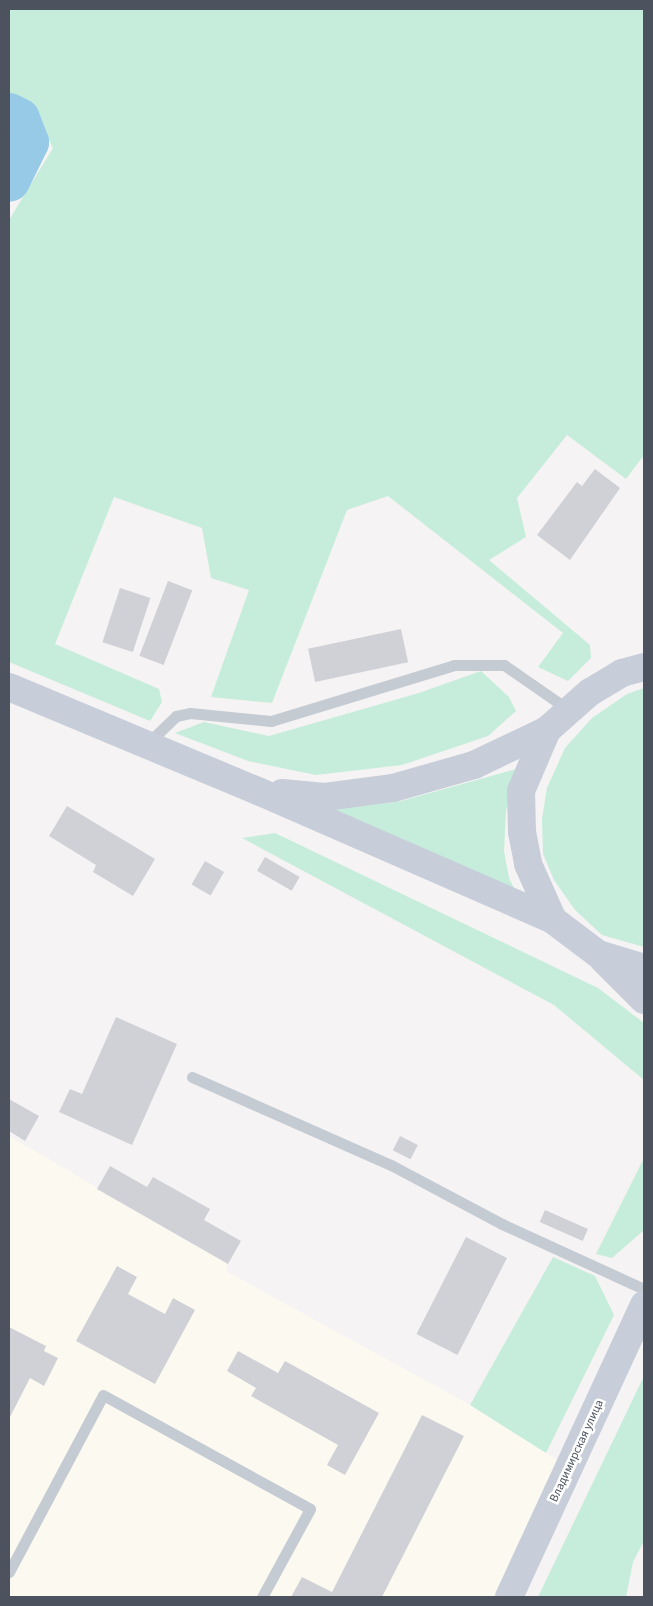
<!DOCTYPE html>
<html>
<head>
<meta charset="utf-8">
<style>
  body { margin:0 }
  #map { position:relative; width:653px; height:1606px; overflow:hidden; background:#f5f3f3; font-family:"Source Sans 3",sans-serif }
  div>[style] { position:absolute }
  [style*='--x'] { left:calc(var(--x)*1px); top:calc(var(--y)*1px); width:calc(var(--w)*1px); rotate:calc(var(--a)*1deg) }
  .commercial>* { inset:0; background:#fcfaf0 }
  .green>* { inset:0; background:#c6eddb }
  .river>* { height:42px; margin:-21px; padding:0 21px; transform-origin:21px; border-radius:21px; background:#97cae6 }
  .building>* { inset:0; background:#d0d1d6; transform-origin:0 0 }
  .lane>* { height:11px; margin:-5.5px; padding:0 5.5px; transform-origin:5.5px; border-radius:5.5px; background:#c5cbd3 }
  .secondary>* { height:28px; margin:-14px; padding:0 14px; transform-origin:14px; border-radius:14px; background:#c7cdd9 }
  span { translate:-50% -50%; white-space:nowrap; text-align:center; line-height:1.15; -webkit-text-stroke:5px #fff; paint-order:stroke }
  .street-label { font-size:12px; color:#4c535f }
  .frame { position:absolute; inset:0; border:10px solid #4c535f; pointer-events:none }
</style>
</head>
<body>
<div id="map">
  <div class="commercial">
    <div style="clip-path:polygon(9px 1136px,228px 1264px,226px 1271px,470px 1405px,559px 1461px,493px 1597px,9px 1597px)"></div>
  </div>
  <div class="green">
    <div style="clip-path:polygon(9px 9px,644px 9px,644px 455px,626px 479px,567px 435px,517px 498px,526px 537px,489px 560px,590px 645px,591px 658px,568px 681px,538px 667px,563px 633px,388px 496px,347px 510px,272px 703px,211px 697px,249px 590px,211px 578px,202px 528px,114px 497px,55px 644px,159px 689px,162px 702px,150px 721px,9px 662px,9px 220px,53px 148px,36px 114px,9px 95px)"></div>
    <div style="clip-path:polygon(9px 105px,35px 122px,44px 147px,9px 195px)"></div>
    <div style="clip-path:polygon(481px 671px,509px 697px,516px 711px,488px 736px,402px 765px,316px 775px,248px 761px,175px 733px,204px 722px,269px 736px,419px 693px)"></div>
    <div style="clip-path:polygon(644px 688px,644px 947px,602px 935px,575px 910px,554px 880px,543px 854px,542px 819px,547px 788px,565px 748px,592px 718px,627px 694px)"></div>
    <div style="clip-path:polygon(516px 769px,506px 811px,504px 851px,509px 878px,520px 900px,321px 811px,401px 801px)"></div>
    <div style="clip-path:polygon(275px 833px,598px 988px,644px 1023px,644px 1080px,554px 1005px,242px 838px)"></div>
    <div style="clip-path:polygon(644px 1158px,644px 1230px,612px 1258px,596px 1254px)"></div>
    <div style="clip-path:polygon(553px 1257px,595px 1276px,614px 1315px,546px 1453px,470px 1405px)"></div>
    <div style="clip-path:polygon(644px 1376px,644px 1541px,633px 1562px,626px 1597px,538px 1597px)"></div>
  </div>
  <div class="river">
    <div style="--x:9;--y:114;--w:11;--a:27"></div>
    <div style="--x:19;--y:119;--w:25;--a:69"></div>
    <div style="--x:28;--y:142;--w:43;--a:116"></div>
  </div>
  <div class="building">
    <div style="clip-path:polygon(595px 469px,620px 488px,570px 560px,537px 535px,577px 482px,582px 486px)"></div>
    <div style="left:168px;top:581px;width:26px;height:80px;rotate:21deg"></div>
    <div style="left:120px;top:588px;width:32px;height:57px;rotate:18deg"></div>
    <div style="left:401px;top:629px;width:34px;height:95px;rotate:78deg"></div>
    <div style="clip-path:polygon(67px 806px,155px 859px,133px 896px,93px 872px,96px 865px,49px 836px)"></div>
    <div style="left:265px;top:857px;width:40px;height:16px;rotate:30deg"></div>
    <div style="left:205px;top:861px;width:22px;height:27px;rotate:30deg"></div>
    <div style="clip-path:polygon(116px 1017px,177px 1044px,132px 1145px,59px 1112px,70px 1089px,82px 1094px)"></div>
    <div style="clip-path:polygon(9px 1099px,39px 1116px,25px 1141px,9px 1131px)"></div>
    <div style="left:400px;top:1136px;width:20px;height:16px;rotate:27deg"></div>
    <div style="clip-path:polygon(110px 1166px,147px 1187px,153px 1177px,210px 1209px,204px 1220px,241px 1241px,228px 1264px,97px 1189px)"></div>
    <div style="left:545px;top:1210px;width:47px;height:13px;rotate:24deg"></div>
    <div style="left:466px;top:1237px;width:46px;height:109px;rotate:27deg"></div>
    <div style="clip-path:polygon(117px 1266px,137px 1277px,128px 1294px,165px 1314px,173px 1298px,195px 1310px,155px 1384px,76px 1341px)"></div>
    <div style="clip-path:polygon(9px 1327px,46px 1346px,44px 1351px,58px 1358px,44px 1386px,30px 1378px,9px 1419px)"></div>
    <div style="clip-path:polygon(238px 1351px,278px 1373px,285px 1361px,379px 1413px,345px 1475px,327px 1465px,338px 1445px,251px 1396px,256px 1388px,227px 1371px)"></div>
    <div style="clip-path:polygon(422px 1415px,464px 1436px,382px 1597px,291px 1597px,302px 1577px,332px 1592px)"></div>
  </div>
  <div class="lane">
    <div style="--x:147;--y:744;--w:40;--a:-44"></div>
    <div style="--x:176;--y:716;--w:14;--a:-12"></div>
    <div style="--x:190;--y:713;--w:81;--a:5.6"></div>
    <div style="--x:271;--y:721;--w:191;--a:-17"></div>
    <div style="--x:454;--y:665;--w:50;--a:0"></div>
    <div style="--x:504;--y:665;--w:79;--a:34.7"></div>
    <div style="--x:192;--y:1077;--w:218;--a:23.9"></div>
    <div style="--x:391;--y:1165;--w:126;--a:28"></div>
    <div style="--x:502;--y:1224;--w:156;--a:24.6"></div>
    <div style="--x:9;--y:1572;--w:200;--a:-62"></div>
    <div style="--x:103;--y:1395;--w:236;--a:28.8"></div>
    <div style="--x:310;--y:1509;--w:100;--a:118.6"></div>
  </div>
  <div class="secondary">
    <div style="--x:644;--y:667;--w:23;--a:165"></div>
    <div style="--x:622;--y:673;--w:37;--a:149"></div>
    <div style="--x:590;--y:692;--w:57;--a:138.5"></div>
    <div style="--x:547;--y:730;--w:66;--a:113.1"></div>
    <div style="--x:521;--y:791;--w:41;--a:88.6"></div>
    <div style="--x:522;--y:832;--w:33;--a:79"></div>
    <div style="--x:528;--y:864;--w:61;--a:65.9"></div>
    <div style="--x:553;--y:920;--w:56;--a:37.1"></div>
    <div style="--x:598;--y:954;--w:48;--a:16.9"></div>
    <div style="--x:9;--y:687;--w:270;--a:22.7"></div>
    <div style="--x:258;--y:791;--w:322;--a:23.6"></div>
    <div style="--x:282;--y:793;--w:43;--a:5.3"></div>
    <div style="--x:325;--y:797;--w:69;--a:-7.5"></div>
    <div style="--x:393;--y:788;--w:84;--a:-15.9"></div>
    <div style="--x:474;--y:765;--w:81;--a:-25.6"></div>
    <div style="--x:603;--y:959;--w:58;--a:45"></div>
    <div style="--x:509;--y:1597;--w:322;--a:-65.2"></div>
  </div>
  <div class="street-label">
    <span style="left:577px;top:1451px;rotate:-65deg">Владимирская улица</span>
  </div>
  <div class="frame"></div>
</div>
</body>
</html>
